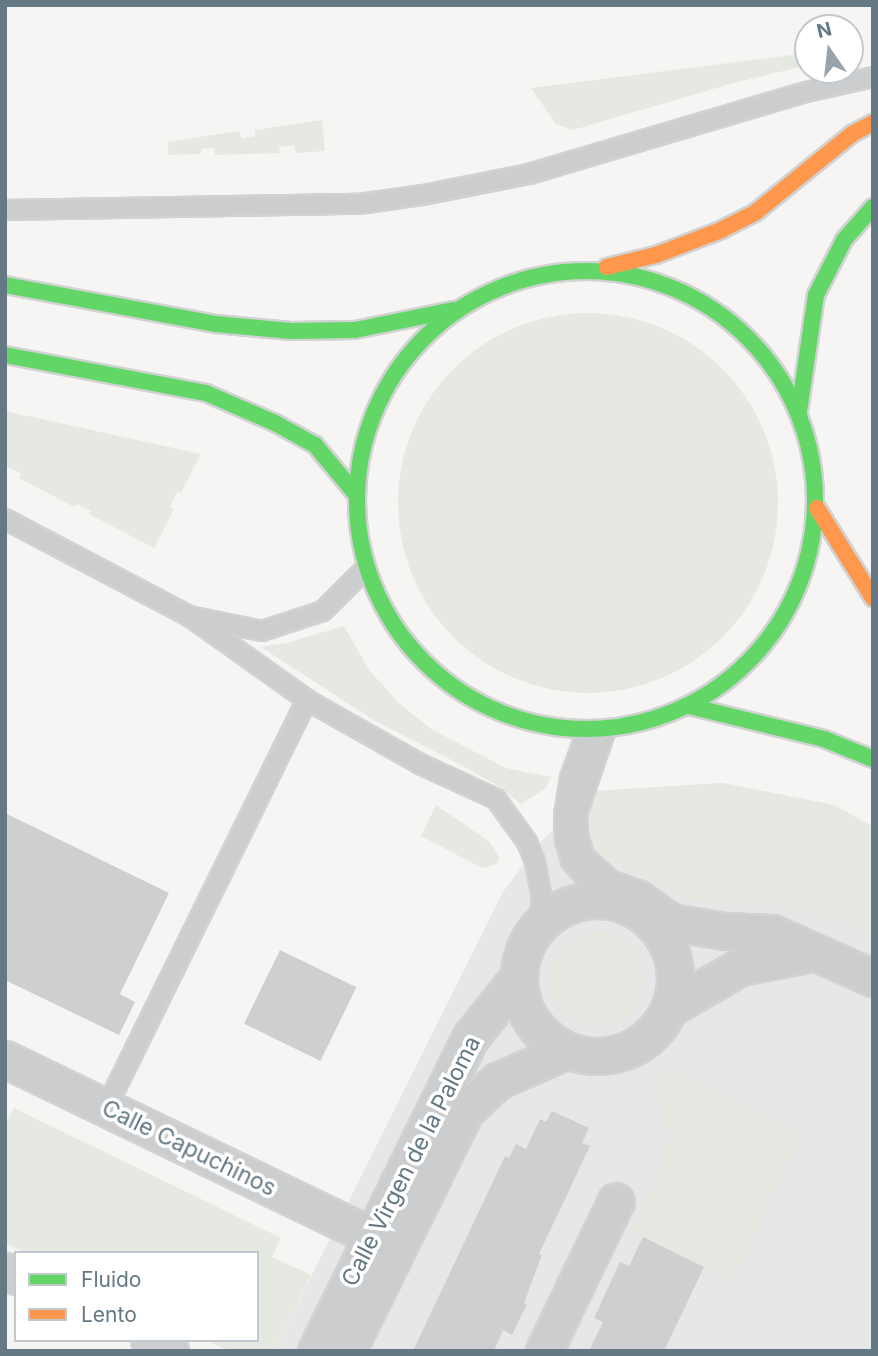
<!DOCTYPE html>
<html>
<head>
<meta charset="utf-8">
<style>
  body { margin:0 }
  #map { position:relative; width:878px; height:1356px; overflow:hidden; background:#f6f5f4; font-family:Inter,sans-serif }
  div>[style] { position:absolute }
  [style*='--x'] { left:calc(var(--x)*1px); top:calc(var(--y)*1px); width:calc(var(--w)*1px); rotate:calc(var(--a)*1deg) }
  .built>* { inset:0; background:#e6e7e7 }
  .green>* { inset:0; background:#e6e8e2 }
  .round { border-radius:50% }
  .building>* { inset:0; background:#cecfd0; transform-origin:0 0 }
  .roads { filter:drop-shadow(2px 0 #d1d2d2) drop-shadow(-2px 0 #d1d2d2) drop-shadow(0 2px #d1d2d2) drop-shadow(0 -2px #d1d2d2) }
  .lane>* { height:18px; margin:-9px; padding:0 9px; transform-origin:9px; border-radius:9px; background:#cccdce }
  .street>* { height:35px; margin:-17.5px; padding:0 17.5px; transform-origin:17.5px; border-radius:17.5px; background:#cccdce }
  .street>.ring { margin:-17.5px; padding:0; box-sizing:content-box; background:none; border:35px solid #cccdce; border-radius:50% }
  .fast>* { height:16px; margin:-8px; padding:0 8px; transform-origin:8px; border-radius:8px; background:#63d668 }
  .fast>.ring { margin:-8px; padding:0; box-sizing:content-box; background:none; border:16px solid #63d668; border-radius:50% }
  .slow>* { height:16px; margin:-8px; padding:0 8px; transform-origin:8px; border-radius:8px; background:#ff974d }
  span { translate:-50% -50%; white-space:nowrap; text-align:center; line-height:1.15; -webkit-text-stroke:7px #fff; paint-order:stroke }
  .street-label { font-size:23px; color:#657985 }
  .frame { position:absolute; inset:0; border:7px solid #657985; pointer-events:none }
  .legend { position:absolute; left:14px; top:1251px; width:245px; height:91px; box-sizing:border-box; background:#fff; border:2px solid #c1c9ce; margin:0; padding:9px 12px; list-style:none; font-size:21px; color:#657985 }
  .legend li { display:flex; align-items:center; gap:14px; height:35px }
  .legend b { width:35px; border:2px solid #c1c9ce }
  .north { position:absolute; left:794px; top:14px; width:70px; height:70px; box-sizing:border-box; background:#fff; border:2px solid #c1c9ce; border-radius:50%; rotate:346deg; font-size:19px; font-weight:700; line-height:28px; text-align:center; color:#657985 }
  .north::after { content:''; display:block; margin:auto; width:24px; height:32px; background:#98a4ac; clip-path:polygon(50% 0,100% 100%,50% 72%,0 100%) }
</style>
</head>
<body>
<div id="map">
  <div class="built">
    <div style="clip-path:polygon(722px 783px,834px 805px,873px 827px,873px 1351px,274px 1351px,503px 892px,541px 841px,596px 791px)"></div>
  </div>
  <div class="green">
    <div style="clip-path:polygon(808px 53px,808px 65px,730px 84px,573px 130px,556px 124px,531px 88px)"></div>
    <div style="clip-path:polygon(322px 120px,325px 151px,296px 153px,294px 145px,279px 147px,280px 153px,215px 155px,215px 148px,201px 149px,201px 154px,169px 155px,167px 142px,239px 131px,242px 138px,255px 136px,255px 130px)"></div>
    <div class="round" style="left:398px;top:313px;width:380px;height:380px"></div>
    <div style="clip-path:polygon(5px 411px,201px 454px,181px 493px,177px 492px,170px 507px,174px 509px,154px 548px,89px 514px,91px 511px,77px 504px,74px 507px,19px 478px,21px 473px,5px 466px)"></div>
    <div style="clip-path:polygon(344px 626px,369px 670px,398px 702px,431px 729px,506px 768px,551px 777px,546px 788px,521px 804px,498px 786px,463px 766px,375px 721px,261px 647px,286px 643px)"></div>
    <div style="clip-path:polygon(722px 783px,834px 805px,873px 827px,873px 938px,838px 920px,776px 903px,684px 901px,664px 892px,646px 877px,613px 865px,597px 852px,586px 833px,596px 791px)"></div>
    <div style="clip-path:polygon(436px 805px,490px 842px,499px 858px,497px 864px,482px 868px,421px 836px)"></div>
    <div class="round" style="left:549px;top:931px;width:96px;height:96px"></div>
    <div style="clip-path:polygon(665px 1071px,690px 1076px,803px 1133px,733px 1280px,630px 1231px,661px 1166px,667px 1139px,665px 1115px,653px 1077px)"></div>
    <div style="clip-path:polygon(14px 1108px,281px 1238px,272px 1257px,311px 1275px,274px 1351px,229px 1351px,207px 1340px,257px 1340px,257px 1253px,25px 1253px,5px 1243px,5px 1125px)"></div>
  </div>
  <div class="building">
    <div style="clip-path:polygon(5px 813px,169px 893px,120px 994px,135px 1002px,119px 1035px,5px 980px)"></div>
    <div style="left:280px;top:950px;width:85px;height:82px;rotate:26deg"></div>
    <div style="clip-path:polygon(552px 1111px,589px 1128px,582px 1143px,590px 1146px,539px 1254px,542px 1255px,524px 1303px,527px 1304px,512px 1335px,503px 1330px,494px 1351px,413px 1351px,505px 1156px,509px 1158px,516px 1144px,526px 1149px,540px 1119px,546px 1122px)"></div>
    <div style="clip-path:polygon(643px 1237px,704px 1267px,664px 1351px,589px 1351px,603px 1322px,594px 1318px,620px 1262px,629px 1266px)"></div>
  </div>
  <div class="roads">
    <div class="lane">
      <div style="--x:5;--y:210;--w:354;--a:-1"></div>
      <div style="--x:359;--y:204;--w:65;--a:-8"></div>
      <div style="--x:423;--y:195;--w:108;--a:-11.2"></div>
      <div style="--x:529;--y:174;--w:289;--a:-16.5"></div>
      <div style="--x:806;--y:92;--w:69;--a:-12.6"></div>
      <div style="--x:5;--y:519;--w:208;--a:27.8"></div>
      <div style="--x:189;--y:616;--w:75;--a:11.6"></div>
      <div style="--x:262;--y:631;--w:64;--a:-18.2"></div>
      <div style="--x:323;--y:611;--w:59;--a:-45"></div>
      <div style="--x:189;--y:616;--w:145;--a:35.4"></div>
      <div style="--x:307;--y:700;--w:130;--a:29.5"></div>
      <div style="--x:420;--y:764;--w:84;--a:24.7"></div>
      <div style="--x:496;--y:799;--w:53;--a:54.2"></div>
      <div style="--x:527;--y:842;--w:22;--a:68"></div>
      <div style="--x:535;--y:862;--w:36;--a:79"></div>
      <div style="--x:542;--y:897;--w:27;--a:96"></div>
      <div style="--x:606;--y:729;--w:90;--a:108.8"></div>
      <div style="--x:577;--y:814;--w:22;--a:87"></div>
      <div style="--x:578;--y:836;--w:22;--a:72"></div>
      <div style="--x:585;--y:857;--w:36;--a:42"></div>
      <div style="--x:612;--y:881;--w:31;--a:19"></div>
      <div style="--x:641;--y:891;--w:44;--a:34.8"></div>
      <div style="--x:587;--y:731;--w:50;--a:109.9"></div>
      <div style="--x:570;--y:778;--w:36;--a:99"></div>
      <div style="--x:564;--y:814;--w:26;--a:88"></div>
      <div style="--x:565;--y:840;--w:22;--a:74"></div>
      <div style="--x:571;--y:861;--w:51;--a:49.8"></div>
      <div style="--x:106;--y:1108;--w:455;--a:-63.8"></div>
    </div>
    <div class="street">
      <div class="ring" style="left:519px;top:900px;width:121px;height:121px"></div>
      <div style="--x:651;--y:919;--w:75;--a:9.2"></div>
      <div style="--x:725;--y:931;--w:47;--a:2.4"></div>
      <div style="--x:772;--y:933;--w:111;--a:24"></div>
      <div style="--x:671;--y:1007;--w:80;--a:-30.1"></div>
      <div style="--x:740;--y:967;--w:73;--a:-11"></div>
      <div style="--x:5;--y:1059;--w:409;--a:25.8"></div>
      <div style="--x:5;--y:1271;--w:12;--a:24"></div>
      <div style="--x:149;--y:1340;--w:24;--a:28"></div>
      <div style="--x:316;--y:1351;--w:349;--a:-63.8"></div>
      <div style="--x:470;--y:1038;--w:75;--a:-51.5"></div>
      <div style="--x:347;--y:1351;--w:267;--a:-63.8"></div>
      <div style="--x:465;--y:1111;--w:44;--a:-43.2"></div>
      <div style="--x:497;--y:1081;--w:74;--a:-23.8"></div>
      <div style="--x:544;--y:1351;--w:166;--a:-64.4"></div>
    </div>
    <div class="fast">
      <div class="ring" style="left:357px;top:271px;width:442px;height:442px"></div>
      <div style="--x:5;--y:285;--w:215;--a:10.5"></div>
      <div style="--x:216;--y:324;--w:75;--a:5.3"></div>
      <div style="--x:291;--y:331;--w:64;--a:-0.9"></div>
      <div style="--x:355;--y:330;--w:100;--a:-11.5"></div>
      <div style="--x:5;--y:355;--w:205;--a:10.7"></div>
      <div style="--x:206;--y:393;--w:75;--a:23.5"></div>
      <div style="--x:275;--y:423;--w:46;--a:28.8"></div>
      <div style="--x:315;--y:445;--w:62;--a:50.2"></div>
      <div style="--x:799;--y:411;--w:117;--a:-81.7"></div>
      <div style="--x:816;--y:295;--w:62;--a:-63"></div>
      <div style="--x:844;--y:240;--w:44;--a:-48.7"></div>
      <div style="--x:689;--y:706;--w:139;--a:13.7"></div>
      <div style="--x:824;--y:739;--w:53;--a:22.2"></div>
    </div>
    <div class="slow">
      <div style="--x:607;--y:267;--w:50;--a:-13.8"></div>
      <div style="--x:656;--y:255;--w:70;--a:-21"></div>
      <div style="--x:721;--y:230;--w:39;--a:-27"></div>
      <div style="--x:756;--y:212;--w:124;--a:-39.1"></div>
      <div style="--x:852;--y:134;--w:24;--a:-28"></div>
      <div style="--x:817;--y:508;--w:106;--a:58.1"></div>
    </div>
  </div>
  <div class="street-label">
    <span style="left:189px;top:1148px;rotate:26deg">Calle Capuchinos</span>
    <span style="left:411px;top:1161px;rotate:-63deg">Calle Virgen de la Paloma</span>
  </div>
  <div class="frame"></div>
  <ul class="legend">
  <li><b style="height:9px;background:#63d668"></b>Fluido</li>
  <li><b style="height:9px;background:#ff974d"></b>Lento</li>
  </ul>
  <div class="north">N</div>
</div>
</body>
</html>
